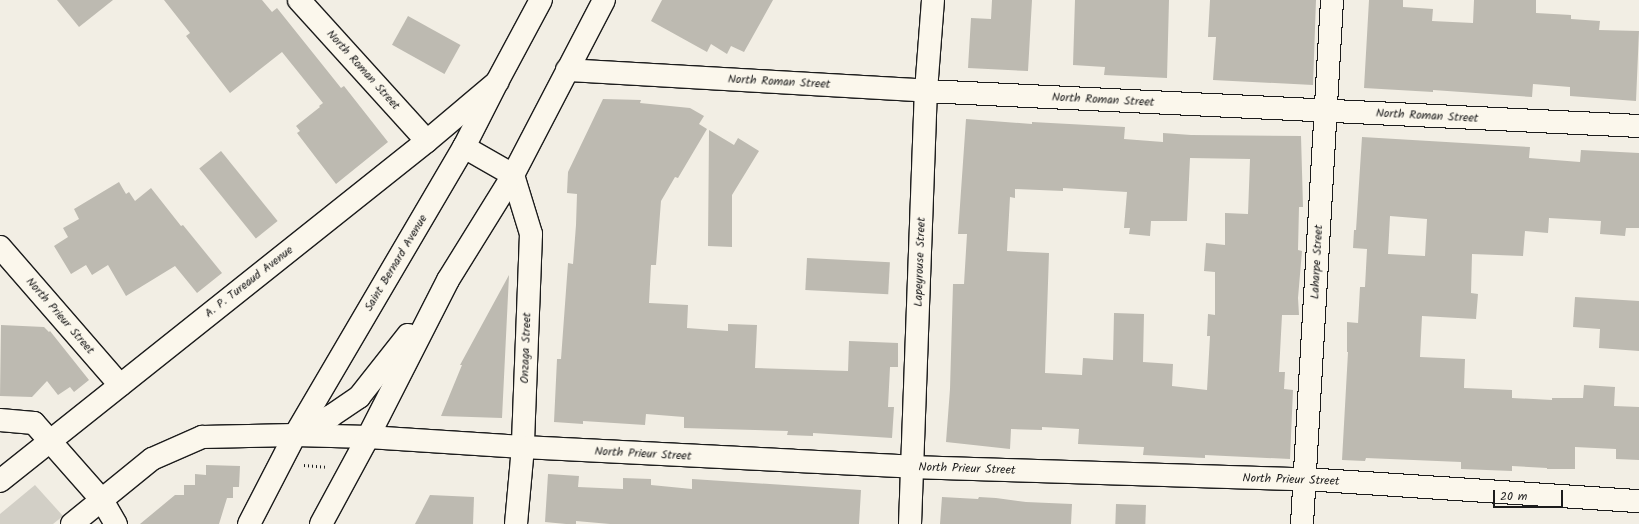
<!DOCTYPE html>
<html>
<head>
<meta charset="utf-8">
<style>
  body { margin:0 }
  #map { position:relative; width:1639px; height:524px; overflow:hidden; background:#f2eee4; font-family:Kalam,sans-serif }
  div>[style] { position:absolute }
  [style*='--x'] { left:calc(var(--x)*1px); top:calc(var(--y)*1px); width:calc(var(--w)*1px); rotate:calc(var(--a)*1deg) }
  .green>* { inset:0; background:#d2cfc6 }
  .building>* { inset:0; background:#bdbab1; transform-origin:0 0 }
  .path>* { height:2.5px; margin-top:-1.25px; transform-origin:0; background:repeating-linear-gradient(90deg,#1c1c1c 0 1px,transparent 0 4px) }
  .roads { filter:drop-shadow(1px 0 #1c1c1c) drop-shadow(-1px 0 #1c1c1c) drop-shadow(0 1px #1c1c1c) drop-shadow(0 -1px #1c1c1c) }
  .minor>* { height:22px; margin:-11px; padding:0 11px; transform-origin:11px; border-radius:11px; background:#fbf7ec }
  .tertiary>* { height:22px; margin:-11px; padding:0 11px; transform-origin:11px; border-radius:11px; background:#fbf7ec }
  span { translate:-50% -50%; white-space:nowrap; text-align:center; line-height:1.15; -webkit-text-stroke:4px #fbf7ec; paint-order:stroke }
  .street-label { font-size:12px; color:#1c1c1c }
  .scale { position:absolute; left:1493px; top:490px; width:70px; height:18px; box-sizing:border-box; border:2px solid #1c1c1c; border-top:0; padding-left:5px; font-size:12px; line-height:14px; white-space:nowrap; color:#1c1c1c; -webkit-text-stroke:3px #fbf7ec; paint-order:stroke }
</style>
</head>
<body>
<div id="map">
  <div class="green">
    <div style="clip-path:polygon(35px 485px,63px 516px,53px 524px,0 524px,0 514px)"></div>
  </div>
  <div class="building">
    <div style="clip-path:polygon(57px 0,113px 0,79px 27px)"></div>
    <div style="clip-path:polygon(164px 0,262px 0,272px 12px,277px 8px,341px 88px,344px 86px,388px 142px,336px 184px,297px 133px,300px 131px,296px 126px,320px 107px,319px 106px,323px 103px,282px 52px,230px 93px,186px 36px,190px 33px)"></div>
    <div style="clip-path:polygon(662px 0,773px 0,744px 52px,731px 46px,727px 54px,711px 44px,707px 52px,651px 21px)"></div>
    <div style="clip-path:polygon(992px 0,1032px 0,1028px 71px,968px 68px,971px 18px,991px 19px)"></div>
    <div style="clip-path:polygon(1075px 0,1169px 0,1167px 78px,1104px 75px,1105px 67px,1073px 65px)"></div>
    <div style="clip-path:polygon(1210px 0,1316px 0,1313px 85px,1213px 80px,1216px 37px,1208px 37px)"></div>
    <div style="clip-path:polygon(1369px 0,1403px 0,1403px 7px,1433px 9px,1432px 21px,1473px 23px,1474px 0,1536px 0,1536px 13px,1571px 15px,1571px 19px,1600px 21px,1599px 30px,1639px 31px,1636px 101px,1570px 96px,1570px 87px,1533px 84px,1532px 97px,1433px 90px,1433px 92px,1364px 88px)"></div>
    <div style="left:408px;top:16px;width:60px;height:33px;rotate:29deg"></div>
    <div style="clip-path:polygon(603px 99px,641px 100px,640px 103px,690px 108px,704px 116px,699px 124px,707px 129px,678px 178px,675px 177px,661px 201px,656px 265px,651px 265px,649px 303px,688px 305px,687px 328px,728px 331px,728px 324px,757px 325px,755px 368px,848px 371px,849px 341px,898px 343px,898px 367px,890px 367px,888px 407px,894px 407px,892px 438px,813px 433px,813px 436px,787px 435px,788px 431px,684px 428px,684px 417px,646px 414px,645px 425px,583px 421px,583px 424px,554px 422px,557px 359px,561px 359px,568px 263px,573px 264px,576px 225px,577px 194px,567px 193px,568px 172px)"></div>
    <div style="clip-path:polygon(evenodd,966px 119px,1032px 124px,1032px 122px,1125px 127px,1124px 139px,1163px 142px,1163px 133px,1191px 135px,1301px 136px,1303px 207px,1299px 207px,1298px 250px,1302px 251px,1298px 298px,1299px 315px,1282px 315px,1279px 372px,1285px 372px,1284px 389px,1293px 390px,1290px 459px,1205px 455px,1205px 458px,1143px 455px,1144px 447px,1078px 444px,1079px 429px,1042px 427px,1042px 430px,1011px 429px,1010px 449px,946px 442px,950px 389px,953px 284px,964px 284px,967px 234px,958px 234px,966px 119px,1190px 158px,1250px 159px,1248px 214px,1225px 213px,1225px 245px,1206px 243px,1204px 271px,1215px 272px,1215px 315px,1208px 314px,1207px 336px,1210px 336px,1207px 390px,1172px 386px,1173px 364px,1143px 362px,1144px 314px,1114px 313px,1113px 360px,1083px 358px,1082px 375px,1045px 373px,1049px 253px,1007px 251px,1010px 197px,1015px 198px,1015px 189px,1063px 191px,1063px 188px,1127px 192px,1124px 228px,1130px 228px,1129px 234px,1150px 236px,1151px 221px,1187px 221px,1190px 158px)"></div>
    <div style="clip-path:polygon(709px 130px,734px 145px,738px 138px,759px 151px,732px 195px,732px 247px,708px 246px)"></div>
    <div style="clip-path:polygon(evenodd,1362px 137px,1530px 147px,1529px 158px,1580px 162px,1581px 150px,1639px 153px,1639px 228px,1626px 228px,1625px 236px,1600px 234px,1601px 221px,1549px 218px,1548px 233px,1525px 231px,1523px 256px,1472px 254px,1471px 293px,1478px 294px,1476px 319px,1422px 316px,1420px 357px,1465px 359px,1464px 388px,1512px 390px,1512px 398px,1552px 400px,1552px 398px,1583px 398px,1584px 385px,1615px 387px,1614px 406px,1639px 407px,1639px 460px,1616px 459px,1616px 449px,1575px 447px,1575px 469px,1547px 469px,1547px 468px,1512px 466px,1512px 471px,1461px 469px,1461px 462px,1366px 458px,1365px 461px,1342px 460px,1348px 352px,1347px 352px,1347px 322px,1358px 323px,1360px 287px,1365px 287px,1367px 249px,1353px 248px,1354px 230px,1356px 230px,1362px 137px,1390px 216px,1427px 219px,1425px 256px,1388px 254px,1390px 216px)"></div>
    <div style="left:221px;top:151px;width:90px;height:28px;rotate:51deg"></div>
    <div style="clip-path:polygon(119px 182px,126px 194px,129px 192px,135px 201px,151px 188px,181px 226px,183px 225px,222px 273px,197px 293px,175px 266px,126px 296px,108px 265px,92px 275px,86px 265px,71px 274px,54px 246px,68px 237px,63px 228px,79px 219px,74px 209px)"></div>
    <div style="left:807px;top:258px;width:83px;height:32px;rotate:3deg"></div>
    <div style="clip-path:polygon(509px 275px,502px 418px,441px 416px,462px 365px,460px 365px)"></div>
    <div style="clip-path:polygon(1575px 297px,1639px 301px,1639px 351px,1599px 348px,1600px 329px,1573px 327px)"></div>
    <div style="clip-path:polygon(1px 325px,44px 327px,49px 332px,50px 331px,89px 380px,74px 392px,70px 387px,58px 395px,47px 381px,32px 397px,0 396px)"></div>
    <div style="clip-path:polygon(206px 465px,240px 466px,239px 487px,233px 487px,233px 498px,227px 498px,219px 524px,140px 524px,175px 495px,184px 495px,184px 485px,195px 485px,195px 474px,206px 475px)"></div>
    <div style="clip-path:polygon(548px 474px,579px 476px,578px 487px,623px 489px,623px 478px,651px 479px,651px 485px,692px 489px,692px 479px,861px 490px,859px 524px,610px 524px,576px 521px,576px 524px,566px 524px,545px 522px)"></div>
    <div style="clip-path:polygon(430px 495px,474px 497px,473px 524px,415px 524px)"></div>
    <div style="clip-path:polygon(942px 497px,978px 499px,979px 497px,996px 498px,1026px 502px,1072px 504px,1071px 524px,940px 524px)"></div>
    <div style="left:1116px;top:504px;width:30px;height:20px;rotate:2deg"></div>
  </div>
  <div class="path">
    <div style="--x:304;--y:465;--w:21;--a:5"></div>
  </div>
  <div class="roads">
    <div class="minor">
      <div style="--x:299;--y:0;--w:190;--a:47.8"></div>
      <div style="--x:567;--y:70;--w:360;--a:3.3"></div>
      <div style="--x:926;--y:91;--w:714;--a:2.81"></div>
      <div style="--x:513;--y:175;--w:62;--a:73"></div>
      <div style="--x:531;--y:234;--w:213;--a:92.2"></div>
      <div style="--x:523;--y:447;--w:77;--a:95.2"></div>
      <div style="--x:0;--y:247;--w:183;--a:49"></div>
      <div style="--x:0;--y:420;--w:34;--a:5"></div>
      <div style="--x:34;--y:423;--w:103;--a:48.6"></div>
      <div style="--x:102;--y:500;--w:28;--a:60"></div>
      <div style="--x:295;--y:435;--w:73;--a:1.6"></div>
      <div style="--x:368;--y:437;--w:155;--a:3.7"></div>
      <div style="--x:523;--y:447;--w:391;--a:2.9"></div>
      <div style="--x:913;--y:467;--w:392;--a:1.8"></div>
      <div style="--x:1305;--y:479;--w:335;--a:3.8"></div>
      <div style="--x:910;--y:524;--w:433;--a:-87.9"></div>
      <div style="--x:926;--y:91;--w:91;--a:-85.6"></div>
      <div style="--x:1302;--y:524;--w:525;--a:-86.72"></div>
    </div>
    <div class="tertiary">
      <div style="--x:464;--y:147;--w:56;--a:29.7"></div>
      <div style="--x:0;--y:481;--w:546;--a:-38.53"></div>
      <div style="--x:427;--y:141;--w:92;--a:-40.1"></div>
      <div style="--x:72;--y:524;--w:103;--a:-39.1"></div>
      <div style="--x:152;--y:459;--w:55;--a:-23.7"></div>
      <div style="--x:202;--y:437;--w:93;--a:-1.2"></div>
      <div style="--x:295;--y:435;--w:41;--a:-27.8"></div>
      <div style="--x:331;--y:416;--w:34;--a:-34"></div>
      <div style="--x:359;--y:397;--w:79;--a:-51.7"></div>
      <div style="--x:249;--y:524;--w:100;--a:-62.7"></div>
      <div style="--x:295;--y:435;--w:334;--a:-59.6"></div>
      <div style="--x:464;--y:147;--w:73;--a:-63.1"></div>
      <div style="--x:497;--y:82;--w:93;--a:-61.8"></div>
      <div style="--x:321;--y:524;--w:99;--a:-61.6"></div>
      <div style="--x:368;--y:437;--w:176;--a:-63"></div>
      <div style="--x:448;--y:280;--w:123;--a:-58.2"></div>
      <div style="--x:513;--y:175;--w:197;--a:-62.5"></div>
    </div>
  </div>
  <div class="street-label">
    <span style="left:363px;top:70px;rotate:48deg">North Roman Street</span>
    <span style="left:779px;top:82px;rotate:3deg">North Roman Street</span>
    <span style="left:1103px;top:100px;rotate:3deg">North Roman Street</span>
    <span style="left:1427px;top:116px;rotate:3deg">North Roman Street</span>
    <span style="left:920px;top:262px;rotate:-88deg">Lapeyrouse Street</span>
    <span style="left:1317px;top:262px;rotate:-87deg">Laharpe Street</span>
    <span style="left:396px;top:263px;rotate:-59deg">Saint Bernard Avenue</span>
    <span style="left:249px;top:282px;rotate:-38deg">A. P. Tureaud Avenue</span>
    <span style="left:60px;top:316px;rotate:49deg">North Prieur Street</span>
    <span style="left:526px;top:348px;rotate:-88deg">Onzaga Street</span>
    <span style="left:643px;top:454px;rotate:3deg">North Prieur Street</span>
    <span style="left:967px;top:469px;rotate:2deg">North Prieur Street</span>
    <span style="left:1291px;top:480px;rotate:2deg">North Prieur Street</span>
  </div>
  <div class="scale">20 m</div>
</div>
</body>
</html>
